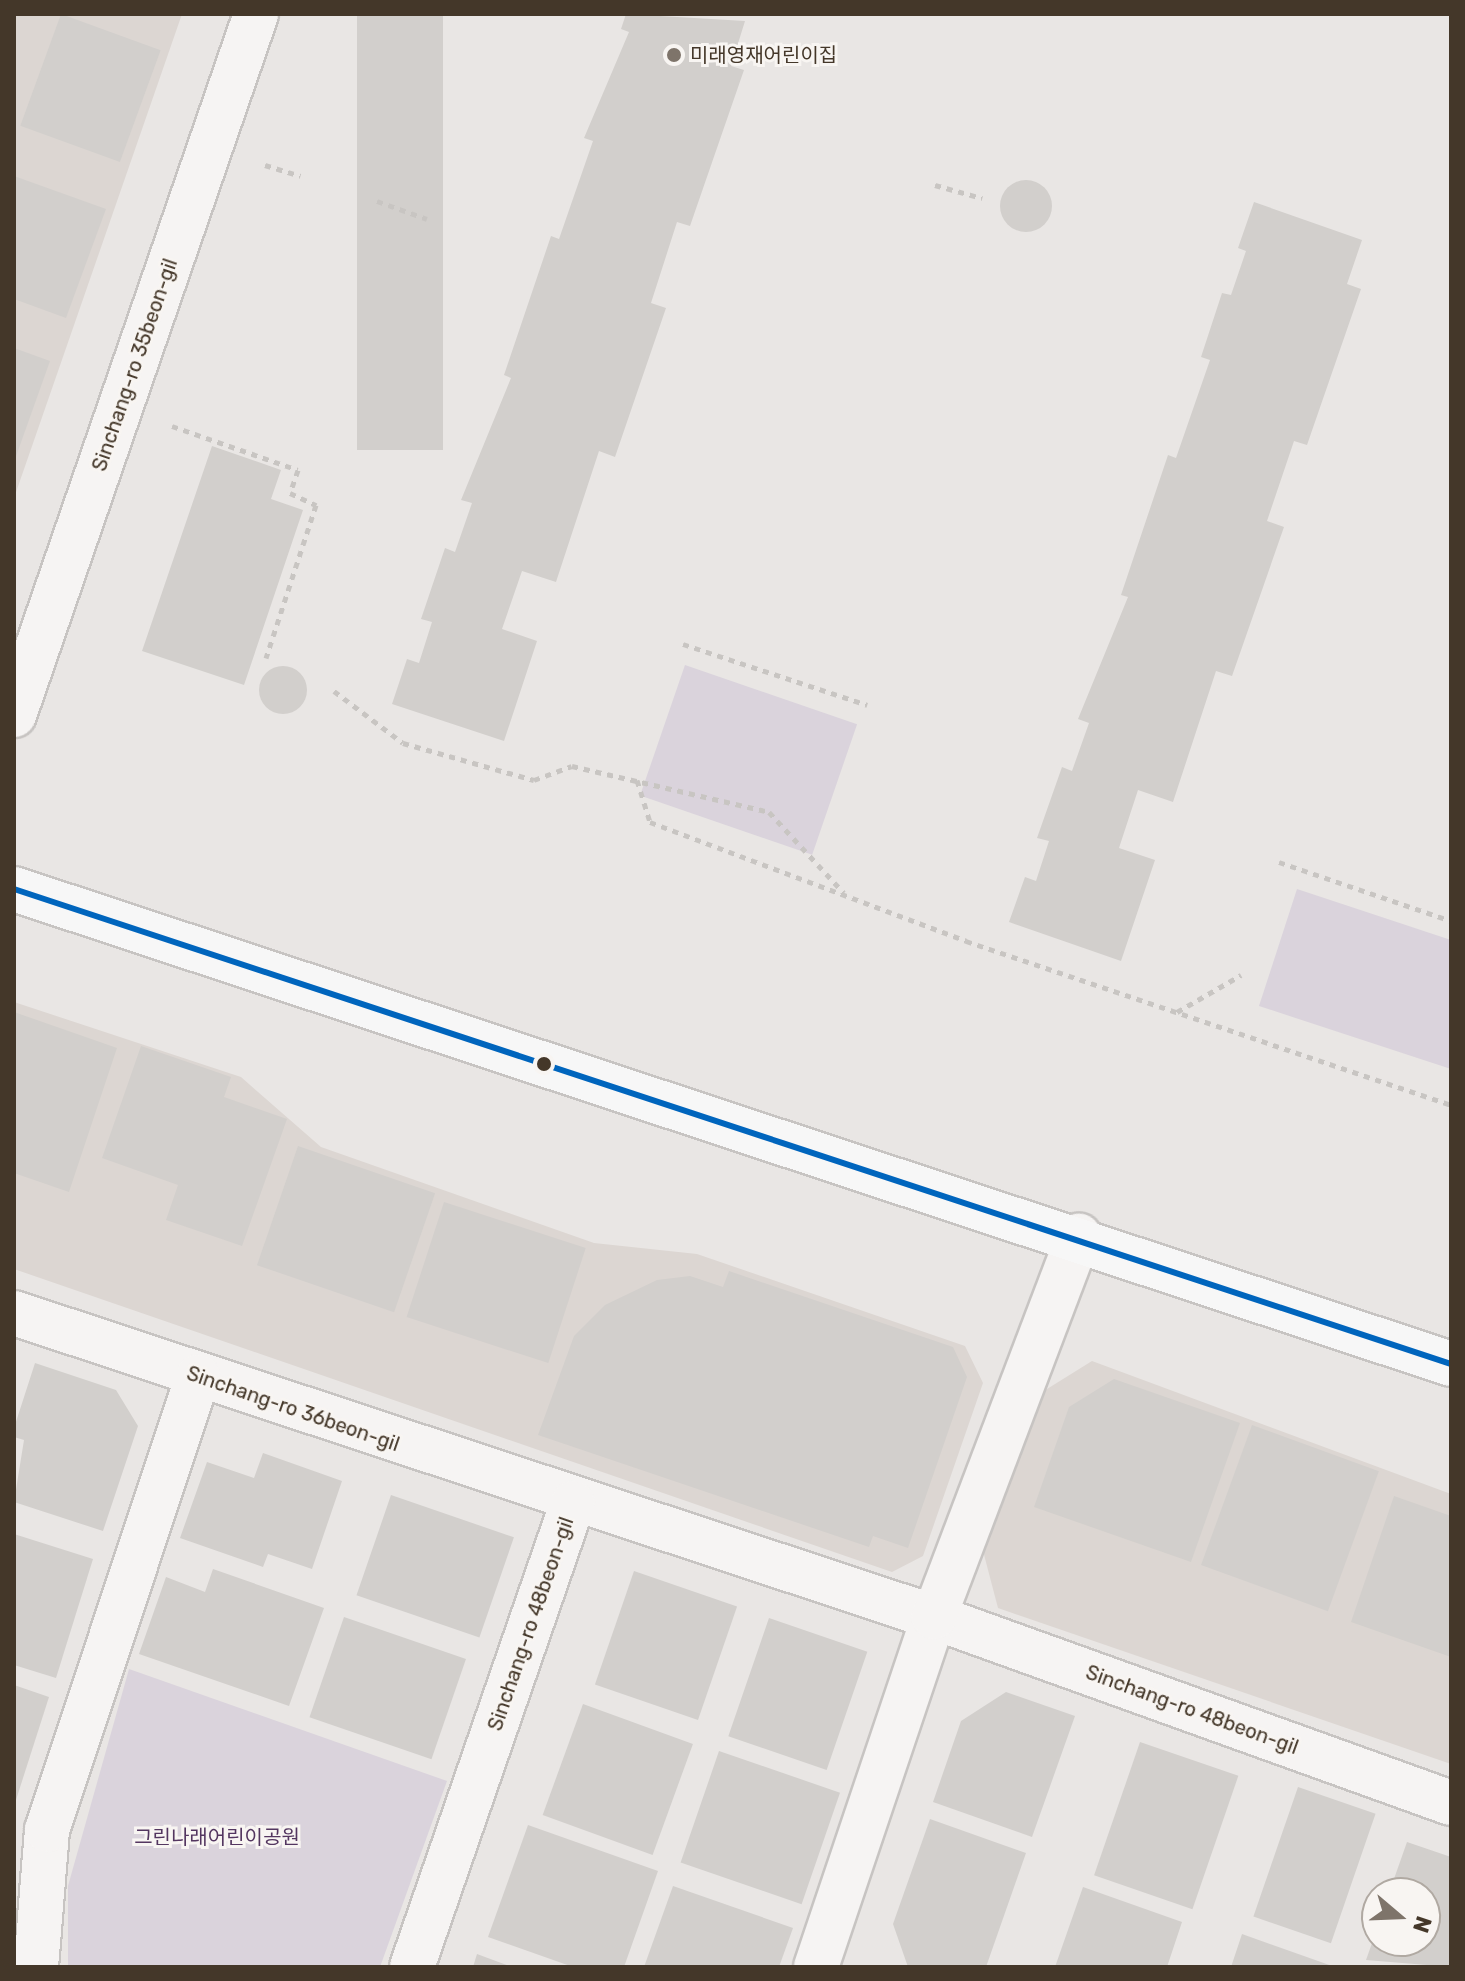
<!DOCTYPE html>
<html>
<head>
<meta charset="utf-8">
<style>
  body { margin:0 }
  #map { position:relative; width:1465px; height:1981px; overflow:hidden; background:#e9e6e4; font-family:Rubik,"Noto Sans KR",sans-serif }
  div>[style] { position:absolute }
  [style*='--x'] { left:calc(var(--x)*1px); top:calc(var(--y)*1px); width:calc(var(--w)*1px); rotate:calc(var(--a)*1deg) }
  .built>* { inset:0; background:#dcd6d2 }
  .green>* { inset:0; background:#dad3dc; transform-origin:0 0 }
  .building>* { inset:0; background:#d2cfcc; transform-origin:0 0 }
  .round { border-radius:50% }
  .path>* { height:5px; margin-top:-2.5px; transform-origin:0; background:repeating-linear-gradient(90deg,#c8c5c2 0 6px,transparent 0 12px) }
  .roads { filter:drop-shadow(2px 0 #c7c4c2) drop-shadow(-2px 0 #c7c4c2) drop-shadow(0 2px #c7c4c2) drop-shadow(0 -2px #c7c4c2) }
  .street>* { height:44px; margin:-22px; padding:0 22px; transform-origin:22px; border-radius:22px; background:#f6f4f3 }
  .secondary>* { height:44px; margin:-22px; padding:0 22px; transform-origin:22px; border-radius:22px; background:#f7f7f7 }
  .bus-1>* { height:6px; margin:-3px; padding:0 3px; transform-origin:3px; border-radius:3px; background:#0065bd }
  .dots>* { width:22px; height:22px; translate:-50% -50%; box-sizing:border-box; border:4px solid #f8f5f2; border-radius:50% }
  span { translate:-50% -50%; white-space:nowrap; text-align:center; line-height:1.15; -webkit-text-stroke:6px #f8f5f2; paint-order:stroke }
  .poi-label { font-size:20px; color:#443729 }
  .left { translate:0 -50%; text-align:left }
  .street-label { font-size:20px; color:#443729 }
  .park-label { font-size:20px; color:#533660 }
  .frame { position:absolute; inset:0; border:16px solid #443729; pointer-events:none }
  .north { position:absolute; left:1361px; top:1877px; width:80px; height:80px; box-sizing:border-box; background:#f8f5f2; border:2px solid #b0a9a2; border-radius:50%; rotate:109deg; font-size:22px; font-weight:700; line-height:32px; text-align:center; color:#443729 }
  .north::after { content:''; display:block; margin:auto; width:28px; height:36px; background:#7e746a; clip-path:polygon(50% 0,100% 100%,50% 72%,0 100%) }
</style>
</head>
<body>
<div id="map">
  <div class="built">
    <div style="clip-path:polygon(14px 14px,182px 14px,14px 498px)"></div>
    <div style="clip-path:polygon(14px 1002px,241px 1077px,321px 1147px,594px 1243px,697px 1254px,965px 1346px,983px 1383px,923px 1556px,892px 1572px,14px 1269px)"></div>
    <div style="clip-path:polygon(1092px 1361px,1451px 1494px,1451px 1764px,998px 1608px,982px 1547px,1039px 1394px)"></div>
  </div>
  <div class="green">
    <div style="left:685px;top:665px;width:182px;height:138px;rotate:19deg"></div>
    <div style="clip-path:polygon(1297px 889px,1451px 940px,1451px 1069px,1259px 1006px)"></div>
    <div style="clip-path:polygon(129px 1669px,447px 1781px,380px 1967px,68px 1967px,68px 1886px)"></div>
  </div>
  <div class="building">
    <div style="left:61px;top:14px;width:106px;height:119px;rotate:20deg"></div>
    <div style="left:357px;top:14px;width:86px;height:436px"></div>
    <div style="clip-path:polygon(626px 14px,745px 21px,731px 66px,744px 70px,690px 226px,677px 222px,651px 303px,666px 308px,615px 457px,599px 451px,556px 582px,522px 571px,502px 629px,537px 641px,504px 741px,392px 704px,407px 659px,419px 663px,432px 622px,421px 619px,445px 548px,455px 552px,472px 503px,461px 500px,511px 378px,504px 375px,551px 236px,559px 239px,593px 141px,584px 138px,629px 32px,621px 29px)"></div>
    <div style="clip-path:polygon(14px 176px,106px 209px,66px 318px,14px 299px)"></div>
    <div class="round" style="left:1000px;top:180px;width:52px;height:52px"></div>
    <div style="clip-path:polygon(1254px 202px,1362px 240px,1347px 284px,1361px 289px,1307px 445px,1294px 441px,1267px 521px,1284px 527px,1232px 676px,1216px 671px,1173px 802px,1138px 790px,1119px 848px,1155px 860px,1121px 961px,1009px 922px,1025px 877px,1036px 881px,1049px 841px,1037px 838px,1062px 767px,1072px 771px,1089px 723px,1078px 719px,1128px 597px,1121px 595px,1168px 455px,1176px 458px,1210px 360px,1201px 357px,1222px 293px,1231px 295px,1246px 251px,1238px 248px)"></div>
    <div style="clip-path:polygon(14px 348px,50px 361px,14px 462px)"></div>
    <div style="clip-path:polygon(212px 446px,281px 470px,271px 499px,303px 510px,244px 685px,142px 651px)"></div>
    <div class="round" style="left:259px;top:666px;width:48px;height:48px"></div>
    <div style="clip-path:polygon(14px 1012px,117px 1048px,69px 1192px,14px 1173px)"></div>
    <div style="clip-path:polygon(141px 1046px,231px 1077px,224px 1097px,287px 1119px,242px 1246px,166px 1220px,178px 1185px,102px 1158px)"></div>
    <div style="left:298px;top:1146px;width:145px;height:126px;rotate:19deg"></div>
    <div style="left:444px;top:1202px;width:149px;height:121px;rotate:18deg"></div>
    <div style="clip-path:polygon(729px 1271px,953px 1347px,967px 1377px,908px 1548px,873px 1536px,869px 1547px,538px 1435px,574px 1336px,605px 1305px,657px 1280px,690px 1276px,723px 1287px)"></div>
    <div style="clip-path:polygon(35px 1363px,116px 1390px,138px 1426px,103px 1531px,14px 1502px,24px 1440px,14px 1437px,14px 1428px)"></div>
    <div style="clip-path:polygon(1114px 1379px,1240px 1423px,1191px 1562px,1034px 1507px,1069px 1407px)"></div>
    <div style="left:1252px;top:1425px;width:135px;height:149px;rotate:20deg"></div>
    <div style="clip-path:polygon(263px 1453px,342px 1481px,312px 1569px,268px 1554px,263px 1567px,180px 1538px,207px 1462px,254px 1478px)"></div>
    <div style="left:391px;top:1495px;width:130px;height:106px;rotate:19deg"></div>
    <div style="clip-path:polygon(1394px 1496px,1451px 1516px,1451px 1657px,1351px 1622px)"></div>
    <div style="clip-path:polygon(14px 1534px,93px 1559px,56px 1678px,14px 1665px)"></div>
    <div style="clip-path:polygon(213px 1569px,324px 1608px,289px 1706px,139px 1654px,166px 1577px,205px 1592px)"></div>
    <div style="left:634px;top:1571px;width:109px;height:120px;rotate:19deg"></div>
    <div style="left:344px;top:1617px;width:129px;height:106px;rotate:19deg"></div>
    <div style="left:769px;top:1618px;width:104px;height:125px;rotate:19deg"></div>
    <div style="clip-path:polygon(14px 1685px,49px 1697px,15px 1803px,14px 1803px)"></div>
    <div style="clip-path:polygon(1006px 1692px,1075px 1716px,1032px 1837px,933px 1802px,961px 1721px)"></div>
    <div style="left:583px;top:1704px;width:117px;height:118px;rotate:20deg"></div>
    <div style="left:1140px;top:1742px;width:104px;height:141px;rotate:19deg"></div>
    <div style="left:719px;top:1751px;width:128px;height:118px;rotate:19deg"></div>
    <div style="left:1298px;top:1787px;width:82px;height:137px;rotate:19deg"></div>
    <div style="clip-path:polygon(930px 1819px,1026px 1853px,986px 1967px,908px 1967px,893px 1924px)"></div>
    <div style="clip-path:polygon(528px 1825px,658px 1871px,624px 1967px,573px 1967px,488px 1937px)"></div>
    <div style="clip-path:polygon(1407px 1842px,1451px 1857px,1451px 1967px,1366px 1960px,1377px 1929px,1377px 1941px,1425px 1941px,1425px 1893px,1389px 1893px)"></div>
    <div style="clip-path:polygon(673px 1886px,793px 1928px,779px 1967px,644px 1967px)"></div>
    <div style="clip-path:polygon(1083px 1887px,1182px 1922px,1167px 1967px,1055px 1967px)"></div>
    <div style="clip-path:polygon(1242px 1934px,1335px 1967px,1231px 1967px)"></div>
    <div style="clip-path:polygon(477px 1954px,512px 1967px,473px 1967px)"></div>
  </div>
  <div class="path">
    <div style="--x:265;--y:165;--w:37;--a:17"></div>
    <div style="--x:935;--y:185;--w:49;--a:15.5"></div>
    <div style="--x:377;--y:201;--w:53;--a:19.8"></div>
    <div style="--x:172;--y:426;--w:133;--a:19.2"></div>
    <div style="--x:298;--y:470;--w:24;--a:109"></div>
    <div style="--x:290;--y:493;--w:29;--a:25"></div>
    <div style="--x:316;--y:505;--w:161;--a:108.1"></div>
    <div style="--x:683;--y:644;--w:194;--a:18.3"></div>
    <div style="--x:334;--y:691;--w:86;--a:37"></div>
    <div style="--x:403;--y:743;--w:136;--a:15.8"></div>
    <div style="--x:534;--y:780;--w:40;--a:-20.2"></div>
    <div style="--x:572;--y:766;--w:202;--a:13.1"></div>
    <div style="--x:769;--y:812;--w:110;--a:47.2"></div>
    <div style="--x:637;--y:780;--w:44;--a:72.8"></div>
    <div style="--x:650;--y:822;--w:338;--a:20.6"></div>
    <div style="--x:966;--y:941;--w:512;--a:18.68"></div>
    <div style="--x:1279;--y:862;--w:182;--a:18.9"></div>
    <div style="--x:1177;--y:1012;--w:74;--a:-30"></div>
  </div>
  <div class="roads">
    <div class="street">
      <div style="--x:14;--y:715;--w:742;--a:-70.95"></div>
      <div style="--x:14;--y:1313;--w:969;--a:18.29"></div>
      <div style="--x:934;--y:1617;--w:549;--a:19.79"></div>
      <div style="--x:36;--y:1967;--w:137;--a:-85.4"></div>
      <div style="--x:47;--y:1830;--w:478;--a:-71.6"></div>
      <div style="--x:412;--y:1967;--w:491;--a:-70.9"></div>
      <div style="--x:816;--y:1967;--w:369;--a:-71.4"></div>
      <div style="--x:934;--y:1617;--w:408;--a:-69.2"></div>
    </div>
    <div class="secondary">
      <div style="--x:14;--y:889;--w:1513;--a:18.29"></div>
    </div>
  </div>
  <div class="bus-1">
    <div style="--x:14;--y:889;--w:1513;--a:18.29"></div>
  </div>
  <div class="dots">
    <div style="left:674px;top:55px;background:#7e746a"></div>
    <div style="left:544px;top:1064px;background:#443729"></div>
  </div>
  <div class="poi-label">
    <span class="left" style="left:690px;top:55px">미래영재어린이집</span>
  </div>
  <div class="street-label">
    <span style="left:135px;top:365px;rotate:-71deg">Sinchang-ro 35beon-gil</span>
    <span style="left:293px;top:1409px;rotate:19deg">Sinchang-ro 36beon-gil</span>
    <span style="left:531px;top:1624px;rotate:-71deg">Sinchang-ro 48beon-gil</span>
    <span style="left:1192px;top:1710px;rotate:20deg">Sinchang-ro 48beon-gil</span>
  </div>
  <div class="park-label">
    <span style="left:217px;top:1837px">그린나래어린이공원</span>
  </div>
  <div class="frame"></div>
  <div class="north">N</div>
</div>
</body>
</html>
